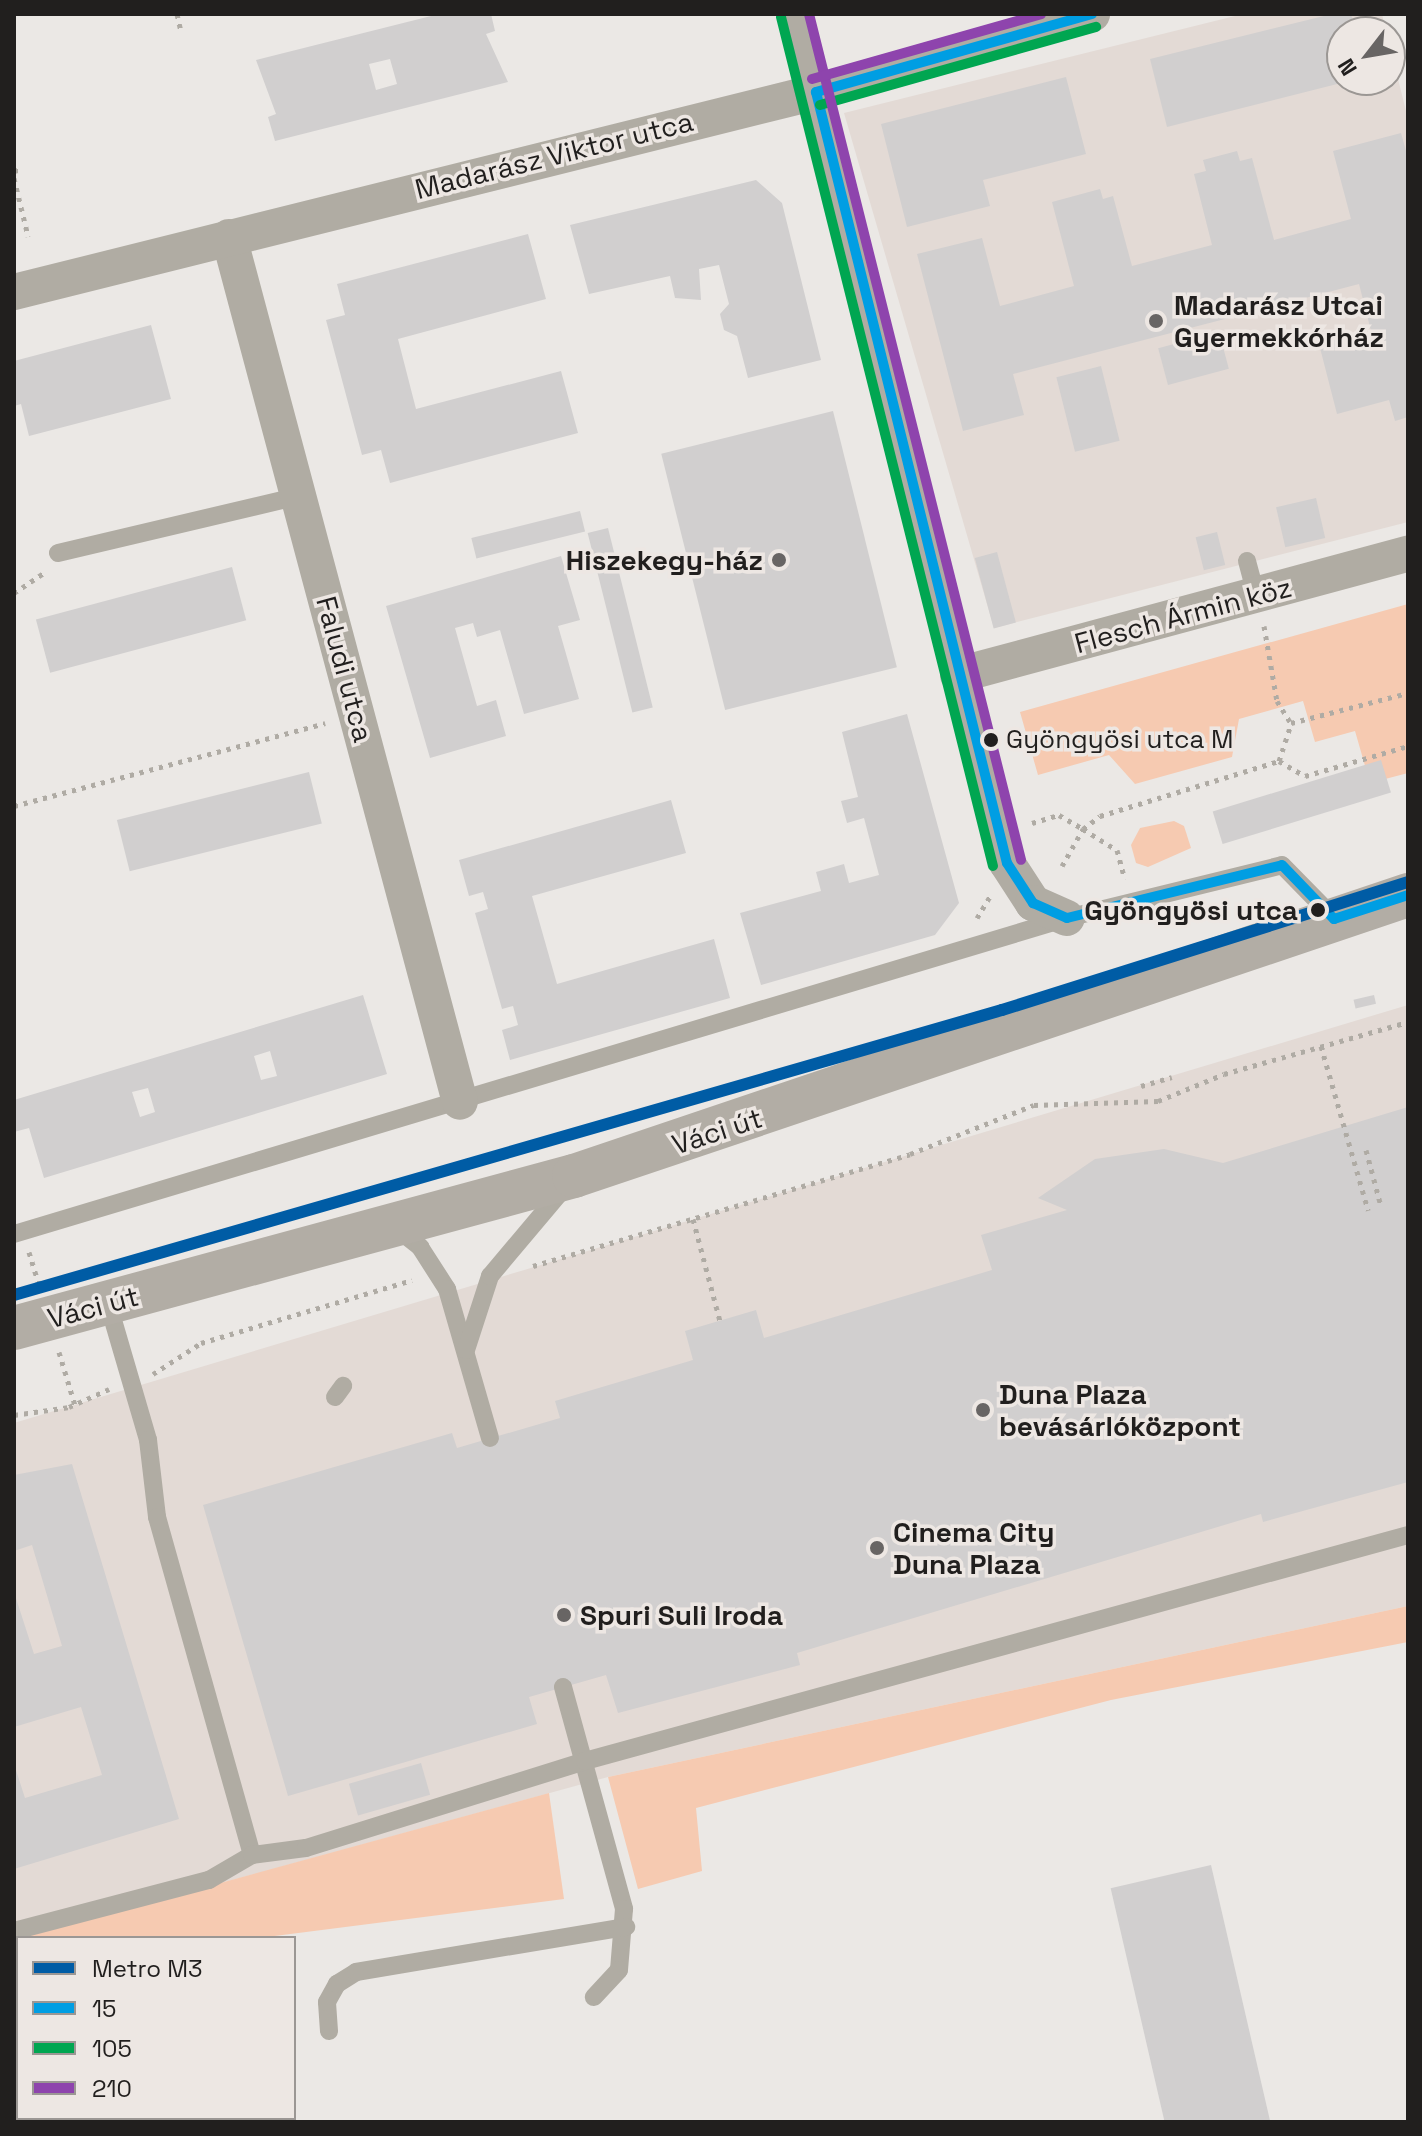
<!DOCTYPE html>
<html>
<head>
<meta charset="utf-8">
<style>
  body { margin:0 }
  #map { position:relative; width:1422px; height:2136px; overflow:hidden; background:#ebe8e5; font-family:"Space Grotesk",sans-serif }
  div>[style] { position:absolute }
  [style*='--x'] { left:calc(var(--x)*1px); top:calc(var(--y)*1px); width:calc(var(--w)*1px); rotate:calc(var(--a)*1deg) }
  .built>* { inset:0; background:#e3dad5 }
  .green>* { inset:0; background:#f6cab1 }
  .building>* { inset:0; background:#d1cfcf; transform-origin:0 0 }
  .path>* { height:5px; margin-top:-2.5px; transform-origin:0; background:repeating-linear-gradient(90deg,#afaba4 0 4px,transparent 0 10px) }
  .service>* { height:18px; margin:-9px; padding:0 9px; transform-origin:9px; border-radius:9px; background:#b0aca3 }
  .minor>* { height:36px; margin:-18px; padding:0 18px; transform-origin:18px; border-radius:18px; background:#b0aca3 }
  .primary>* { height:44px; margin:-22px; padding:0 22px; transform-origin:22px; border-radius:22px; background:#b2ada5 }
  .bus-1>* { height:10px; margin:-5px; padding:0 5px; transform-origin:5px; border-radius:5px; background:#009ee3 }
  .bus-2>* { height:10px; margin:-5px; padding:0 5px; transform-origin:5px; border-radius:5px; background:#00a651 }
  .bus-3>* { height:10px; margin:-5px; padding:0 5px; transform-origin:5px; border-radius:5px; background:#8e44ad }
  .metro-1>* { height:12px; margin:-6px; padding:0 6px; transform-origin:6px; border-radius:6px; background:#005ca5 }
  .dots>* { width:22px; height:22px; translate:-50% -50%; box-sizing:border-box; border:4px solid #ede7e3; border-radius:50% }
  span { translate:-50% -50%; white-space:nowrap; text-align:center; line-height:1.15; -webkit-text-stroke:7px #ede7e3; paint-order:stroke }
  .bus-label { font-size:26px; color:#211f1e }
  .left { translate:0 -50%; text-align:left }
  .street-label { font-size:28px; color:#211f1e }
  .poi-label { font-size:28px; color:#211f1e; font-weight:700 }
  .right { translate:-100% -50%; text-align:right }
  .stop-label { font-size:28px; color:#211f1e; font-weight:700 }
  .frame { position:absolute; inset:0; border:16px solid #211f1e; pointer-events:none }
  .legend { position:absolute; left:16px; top:1936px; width:280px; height:184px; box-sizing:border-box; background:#ede7e3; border:2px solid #9b9794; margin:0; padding:10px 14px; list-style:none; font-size:24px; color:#211f1e }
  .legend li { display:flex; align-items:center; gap:16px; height:40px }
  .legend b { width:40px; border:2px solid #9b9794 }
  .north { position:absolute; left:1326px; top:16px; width:80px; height:80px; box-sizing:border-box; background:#ede7e3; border:2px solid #9b9794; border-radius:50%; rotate:239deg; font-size:22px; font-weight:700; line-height:32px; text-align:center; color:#211f1e }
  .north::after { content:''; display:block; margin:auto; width:28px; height:36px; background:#686564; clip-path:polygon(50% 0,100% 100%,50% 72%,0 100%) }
</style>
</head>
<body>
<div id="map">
  <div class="built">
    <div style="clip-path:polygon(1243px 14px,1382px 14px,1386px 32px,1342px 32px,1342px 80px,1390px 80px,1390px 47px,1408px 119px,1408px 522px,994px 628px,844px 113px)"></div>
    <div style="clip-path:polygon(1408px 1005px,1408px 1606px,608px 1777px,14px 1940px,14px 1423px)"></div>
  </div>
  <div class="green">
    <div style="clip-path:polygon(1408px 604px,1408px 773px,1370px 783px,1355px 731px,1315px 742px,1303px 701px,1239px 719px,1232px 757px,1135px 784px,1109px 755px,1038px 775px,1020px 712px)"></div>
    <div style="clip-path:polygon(1174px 821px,1184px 826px,1191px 848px,1148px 867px,1136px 863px,1131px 845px,1140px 828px)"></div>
    <div style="clip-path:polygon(1408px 1606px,1408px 1642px,1111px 1700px,696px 1808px,702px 1871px,638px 1889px,608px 1777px)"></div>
    <div style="clip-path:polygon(549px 1793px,564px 1899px,259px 1938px,20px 1938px)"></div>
  </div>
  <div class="building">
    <div style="clip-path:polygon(evenodd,439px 14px,491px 14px,495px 31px,486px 34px,508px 82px,275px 141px,268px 117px,276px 114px,256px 60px,439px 14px,390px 59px,397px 84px,376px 90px,369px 64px,390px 59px)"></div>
    <div style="clip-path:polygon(1332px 14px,1351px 14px,1356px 32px,1342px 32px,1342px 80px,1349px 81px,1167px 127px,1150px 59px)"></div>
    <div style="clip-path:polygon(1066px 77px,1086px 154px,983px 180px,990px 206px,907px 227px,881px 124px)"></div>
    <div style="clip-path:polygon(1401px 133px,1408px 158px,1408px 417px,1395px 421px,1389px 400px,1337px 414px,1319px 344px,1371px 331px,1359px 284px,1013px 374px,1024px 415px,963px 431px,917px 254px,982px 238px,1000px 306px,1074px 286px,1052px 202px,1100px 189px,1103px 199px,1113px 196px,1132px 266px,1212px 245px,1194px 174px,1206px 171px,1203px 160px,1237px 151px,1240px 161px,1252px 158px,1274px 240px,1351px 219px,1333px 151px)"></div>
    <div style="clip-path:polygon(756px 180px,782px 203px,821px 360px,748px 378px,737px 336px,724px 330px,720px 314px,729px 304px,719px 265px,699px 269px,701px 300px,675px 298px,670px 276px,589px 294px,570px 225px)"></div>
    <div style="clip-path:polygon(528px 234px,546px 299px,398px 339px,416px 409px,561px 371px,578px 433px,390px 483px,381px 450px,362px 455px,326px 320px,345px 315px,337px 284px)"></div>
    <div style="clip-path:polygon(151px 325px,171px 399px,29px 436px,21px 404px,14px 406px,14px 361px)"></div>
    <div style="left:1219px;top:332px;width:38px;height:63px;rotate:75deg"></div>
    <div style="left:1101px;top:366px;width:77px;height:46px;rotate:76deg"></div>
    <div style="left:833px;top:411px;width:264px;height:177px;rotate:76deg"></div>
    <div style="left:1316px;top:498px;width:41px;height:41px;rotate:77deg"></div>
    <div style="left:580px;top:511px;width:21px;height:112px;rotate:76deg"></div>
    <div style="left:608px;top:528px;width:185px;height:21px;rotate:76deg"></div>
    <div style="left:1217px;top:532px;width:34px;height:22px;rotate:76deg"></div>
    <div style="left:997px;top:552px;width:73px;height:23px;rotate:75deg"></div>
    <div style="clip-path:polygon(561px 556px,580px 620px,558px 626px,579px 699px,524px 714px,500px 630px,477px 637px,473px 623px,455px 628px,477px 706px,496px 700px,506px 736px,430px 758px,386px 606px)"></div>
    <div style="left:232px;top:567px;width:55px;height:203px;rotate:75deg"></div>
    <div style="clip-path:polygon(907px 714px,959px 903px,935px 935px,761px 985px,740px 913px,821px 891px,816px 872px,844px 864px,849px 883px,879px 875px,864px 818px,847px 823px,841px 801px,858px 797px,842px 732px)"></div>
    <div style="left:1381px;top:760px;width:34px;height:176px;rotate:73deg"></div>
    <div style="left:309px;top:772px;width:53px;height:198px;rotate:76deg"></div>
    <div style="clip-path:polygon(671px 800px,686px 853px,532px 896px,557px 984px,714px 939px,730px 998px,510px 1060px,502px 1030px,518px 1025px,513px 1006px,502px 1009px,475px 913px,488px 909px,483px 892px,469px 896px,459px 860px)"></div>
    <div style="clip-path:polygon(evenodd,363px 995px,387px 1074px,44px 1178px,29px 1128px,14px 1132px,14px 1100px,363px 995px,270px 1051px,277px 1076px,261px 1080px,254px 1056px,270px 1051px,363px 995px,148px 1088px,155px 1112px,140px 1117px,132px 1092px,148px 1088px)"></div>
    <div style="left:1374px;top:995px;width:9px;height:21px;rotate:77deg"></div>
    <div style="clip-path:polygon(1408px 1107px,1408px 1482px,1263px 1522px,1261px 1514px,797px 1653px,800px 1665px,618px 1713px,606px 1675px,529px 1697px,537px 1724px,288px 1796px,203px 1505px,452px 1433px,457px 1448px,560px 1418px,555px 1401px,693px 1360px,685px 1331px,756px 1310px,764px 1338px,992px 1270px,981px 1235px,1067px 1210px,1038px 1198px,1095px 1159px,1164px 1149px,1223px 1163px)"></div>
    <div style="clip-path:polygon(72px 1464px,179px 1819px,14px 1869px,14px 1764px,25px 1798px,102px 1775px,81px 1707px,14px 1727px,14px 1592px,34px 1654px,62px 1646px,32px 1545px,14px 1551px,14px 1475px)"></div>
    <div style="left:421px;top:1763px;width:33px;height:75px;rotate:74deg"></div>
    <div style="left:1211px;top:1865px;width:263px;height:103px;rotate:77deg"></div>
  </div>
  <div class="path">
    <div style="--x:177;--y:14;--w:17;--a:77"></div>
    <div style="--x:14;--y:171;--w:8;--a:-14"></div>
    <div style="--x:14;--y:178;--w:60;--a:76.4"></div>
    <div style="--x:14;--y:593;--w:36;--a:-34"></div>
    <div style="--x:1264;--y:626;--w:76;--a:80.2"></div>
    <div style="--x:1277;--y:701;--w:26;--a:58"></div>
    <div style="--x:1279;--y:761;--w:30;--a:30"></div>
    <div style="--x:1305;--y:776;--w:107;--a:-16.2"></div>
    <div style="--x:14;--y:806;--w:322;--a:-14.9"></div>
    <div style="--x:1032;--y:823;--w:28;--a:-17"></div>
    <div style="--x:1059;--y:815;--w:28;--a:30"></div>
    <div style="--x:1083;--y:829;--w:40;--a:32"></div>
    <div style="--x:1117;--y:850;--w:30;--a:75"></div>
    <div style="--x:1062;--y:866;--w:43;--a:-60.4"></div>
    <div style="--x:1083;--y:829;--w:21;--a:-37"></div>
    <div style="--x:1100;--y:816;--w:187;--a:-17.1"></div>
    <div style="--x:1279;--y:761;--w:40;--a:-72"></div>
    <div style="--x:1291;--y:723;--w:121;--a:-14.4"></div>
    <div style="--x:977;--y:918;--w:26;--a:-59"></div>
    <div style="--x:1321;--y:1046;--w:171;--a:74"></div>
    <div style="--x:1141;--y:1086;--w:32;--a:-16"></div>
    <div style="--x:1366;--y:1150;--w:58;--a:75"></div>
    <div style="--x:693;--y:1219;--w:106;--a:75.2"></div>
    <div style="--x:29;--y:1252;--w:34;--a:73"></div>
    <div style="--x:533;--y:1266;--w:393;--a:-16.5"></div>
    <div style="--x:910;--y:1154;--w:133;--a:-21.6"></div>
    <div style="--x:1034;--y:1105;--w:124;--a:-1.8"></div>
    <div style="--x:1158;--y:1101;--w:71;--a:-22.2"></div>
    <div style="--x:1224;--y:1074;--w:191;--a:-15.8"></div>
    <div style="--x:59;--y:1352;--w:55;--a:73.2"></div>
    <div style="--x:153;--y:1374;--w:57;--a:-32.9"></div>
    <div style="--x:201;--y:1343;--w:220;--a:-16.6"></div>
    <div style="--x:14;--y:1415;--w:56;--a:-8.3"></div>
    <div style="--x:69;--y:1407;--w:44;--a:-24.2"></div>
  </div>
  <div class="service">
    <div style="--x:58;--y:553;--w:248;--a:-13.3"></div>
    <div style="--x:1247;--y:561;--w:35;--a:75"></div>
    <div style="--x:396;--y:1228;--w:31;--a:38"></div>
    <div style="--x:420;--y:1247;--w:50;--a:57.3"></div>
    <div style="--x:447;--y:1289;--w:155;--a:73.9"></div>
    <div style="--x:14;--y:1234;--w:1099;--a:-16.7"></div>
    <div style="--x:1067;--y:918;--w:221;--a:-13.8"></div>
    <div style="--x:1282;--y:865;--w:73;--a:45.6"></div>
    <div style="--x:108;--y:1303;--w:143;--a:73.7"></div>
    <div style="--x:148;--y:1440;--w:78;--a:83.3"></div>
    <div style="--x:157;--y:1517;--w:351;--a:74.3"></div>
    <div style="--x:466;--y:1350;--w:78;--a:-72"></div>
    <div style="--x:490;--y:1276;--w:116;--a:-49.9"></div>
    <div style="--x:335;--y:1397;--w:14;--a:-54"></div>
    <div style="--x:563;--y:1687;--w:230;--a:74.6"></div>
    <div style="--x:624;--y:1909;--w:61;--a:94.7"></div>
    <div style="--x:619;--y:1970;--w:37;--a:133"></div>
    <div style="--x:14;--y:1931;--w:202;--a:-14.7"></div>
    <div style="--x:209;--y:1880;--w:50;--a:-30.2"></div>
    <div style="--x:252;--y:1855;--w:54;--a:-7.4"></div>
    <div style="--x:306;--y:1848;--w:292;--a:-17.3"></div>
    <div style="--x:585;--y:1761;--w:853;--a:-15.36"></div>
    <div style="--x:329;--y:2031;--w:29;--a:-94"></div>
    <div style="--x:327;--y:2002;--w:21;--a:-61"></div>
    <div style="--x:337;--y:1984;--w:22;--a:-32"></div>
    <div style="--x:356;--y:1972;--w:274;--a:-9.5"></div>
  </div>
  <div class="minor">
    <div style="--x:795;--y:14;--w:875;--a:75.98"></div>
    <div style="--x:1007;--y:863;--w:48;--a:57"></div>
    <div style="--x:1033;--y:903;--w:37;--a:24"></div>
    <div style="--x:229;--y:237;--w:895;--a:75.05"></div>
    <div style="--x:14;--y:292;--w:827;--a:-14"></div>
    <div style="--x:816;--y:92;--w:287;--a:-15.8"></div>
    <div style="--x:958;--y:675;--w:466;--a:-15.1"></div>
  </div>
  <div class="primary">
    <div style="--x:14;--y:1328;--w:580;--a:-15.19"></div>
    <div style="--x:574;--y:1176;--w:880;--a:-18.62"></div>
  </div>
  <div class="bus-1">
    <div style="--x:1092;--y:14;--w:287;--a:164.2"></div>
    <div style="--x:816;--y:92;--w:794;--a:76.09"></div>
    <div style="--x:1007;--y:863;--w:48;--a:57"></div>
    <div style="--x:1033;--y:903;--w:37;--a:24"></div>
    <div style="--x:1067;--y:918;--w:221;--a:-13.8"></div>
    <div style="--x:1282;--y:865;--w:75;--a:46.1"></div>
    <div style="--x:1334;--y:919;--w:78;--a:-18"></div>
  </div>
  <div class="bus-2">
    <div style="--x:781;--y:17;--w:875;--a:75.98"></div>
    <div style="--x:820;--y:105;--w:287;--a:-15.8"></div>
  </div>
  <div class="bus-3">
    <div style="--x:809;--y:14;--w:872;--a:75.93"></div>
    <div style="--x:812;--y:79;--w:238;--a:-15.8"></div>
  </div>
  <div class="metro-1">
    <div style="--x:14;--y:1295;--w:1028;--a:-16.09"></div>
    <div style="--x:1002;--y:1010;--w:426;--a:-17.5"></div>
  </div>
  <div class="dots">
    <div style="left:1156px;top:321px;background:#686564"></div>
    <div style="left:779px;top:560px;background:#686564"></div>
    <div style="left:991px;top:740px;background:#211f1e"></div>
    <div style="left:1318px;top:910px;background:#211f1e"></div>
    <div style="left:983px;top:1410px;background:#686564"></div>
    <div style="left:877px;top:1548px;background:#686564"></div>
    <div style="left:564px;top:1615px;background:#686564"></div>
  </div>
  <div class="bus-label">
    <span class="left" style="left:1006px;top:740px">Gyöngyösi utca M</span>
  </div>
  <div class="street-label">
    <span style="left:554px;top:155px;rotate:-14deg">Madarász Viktor utca</span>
    <span style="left:1183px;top:615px;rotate:-15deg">Flesch Ármin köz</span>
    <span style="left:345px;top:669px;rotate:75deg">Faludi utca</span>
    <span style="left:717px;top:1131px;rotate:-18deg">Váci út</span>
    <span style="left:93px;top:1307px;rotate:-15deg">Váci út</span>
  </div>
  <div class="poi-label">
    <span class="left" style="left:1174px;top:321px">Madarász Utcai<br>Gyermekkórház</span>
    <span class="right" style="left:763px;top:560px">Hiszekegy-ház</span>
    <span class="left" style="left:999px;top:1410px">Duna Plaza<br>bevásárlóközpont</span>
    <span class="left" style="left:893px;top:1548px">Cinema City<br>Duna Plaza</span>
    <span class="left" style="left:580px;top:1615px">Spuri Suli Iroda</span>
  </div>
  <div class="stop-label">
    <span class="right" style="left:1298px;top:910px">Gyöngyösi utca</span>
  </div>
  <div class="frame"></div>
  <ul class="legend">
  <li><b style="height:10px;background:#005ca5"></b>Metro M3</li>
  <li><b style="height:10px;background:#009ee3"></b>15</li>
  <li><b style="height:10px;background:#00a651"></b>105</li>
  <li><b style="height:10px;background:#8e44ad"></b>210</li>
  </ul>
  <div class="north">N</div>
</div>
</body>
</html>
